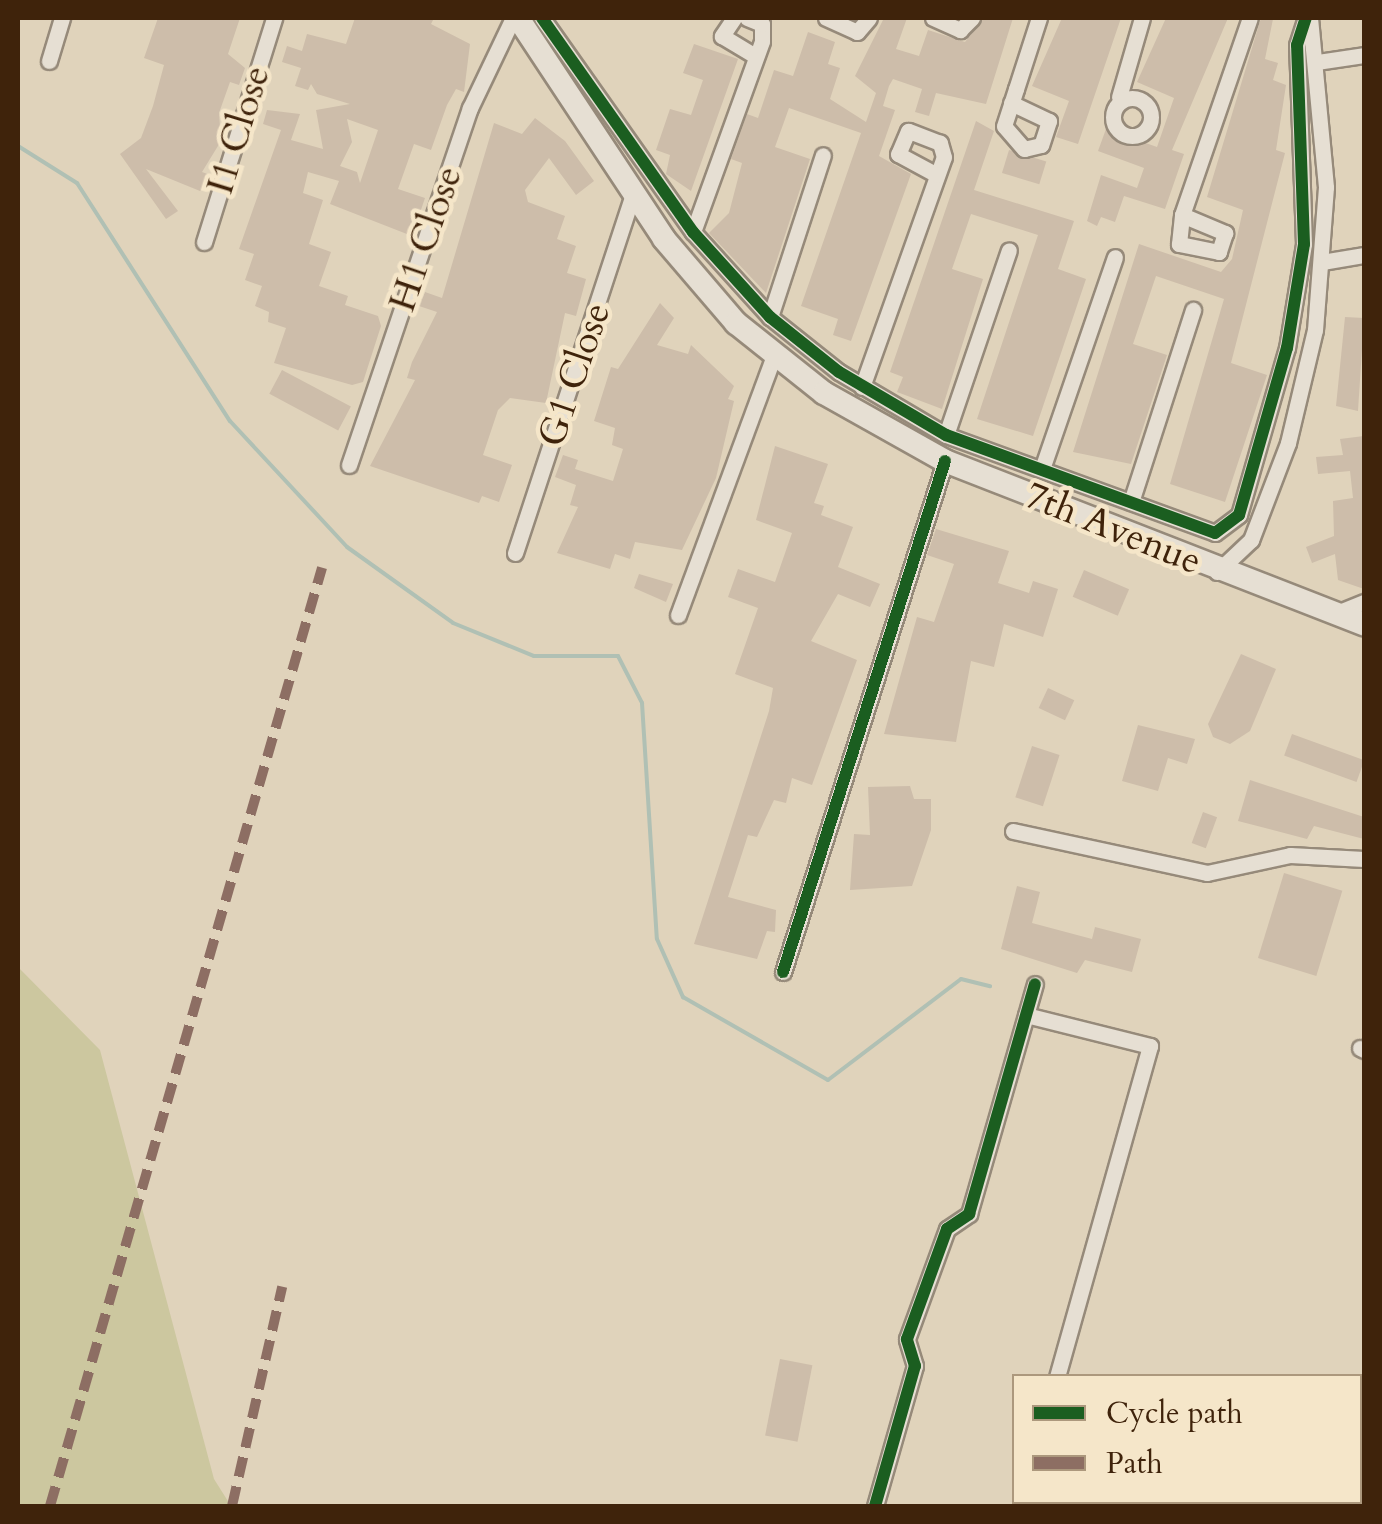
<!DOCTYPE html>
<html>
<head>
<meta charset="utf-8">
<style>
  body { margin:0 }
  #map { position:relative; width:1382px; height:1524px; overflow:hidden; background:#e0d3bb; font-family:Cardo,serif }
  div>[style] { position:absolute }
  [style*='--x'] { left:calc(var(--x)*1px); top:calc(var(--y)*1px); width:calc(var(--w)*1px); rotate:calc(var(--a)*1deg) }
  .green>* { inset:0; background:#ccc79f }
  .stream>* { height:4px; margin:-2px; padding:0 2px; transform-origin:2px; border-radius:2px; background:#b0c0b4 }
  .building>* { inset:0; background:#cdbdaa; transform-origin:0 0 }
  .roads { filter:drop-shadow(2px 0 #968a7a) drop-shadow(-2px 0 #968a7a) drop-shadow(0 2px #968a7a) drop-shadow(0 -2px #968a7a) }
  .minor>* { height:15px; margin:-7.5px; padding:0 7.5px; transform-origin:7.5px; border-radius:7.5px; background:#e6dfd3 }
  .minor>.ring { margin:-7.5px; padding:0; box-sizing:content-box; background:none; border:15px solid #e6dfd3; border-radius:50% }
  .secondary>* { height:22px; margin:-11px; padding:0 11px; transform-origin:11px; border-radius:11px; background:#e6dfd3 }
  .quiet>* { height:10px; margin-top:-5px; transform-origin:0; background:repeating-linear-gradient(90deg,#8d6e63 0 20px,transparent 0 30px) }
  .cycleway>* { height:12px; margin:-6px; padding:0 6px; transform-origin:6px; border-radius:6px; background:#1b5e20 }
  span { translate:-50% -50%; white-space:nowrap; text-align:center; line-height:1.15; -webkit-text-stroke:9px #f5e6c9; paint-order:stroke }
  .street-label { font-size:38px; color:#3f230b }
  .frame { position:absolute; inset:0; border:20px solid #3f230b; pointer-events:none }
  .legend { position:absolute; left:1012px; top:1374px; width:350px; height:130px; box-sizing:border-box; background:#f5e6c9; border:2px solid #ac987d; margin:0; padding:12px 18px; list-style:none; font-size:30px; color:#3f230b }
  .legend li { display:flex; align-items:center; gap:20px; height:50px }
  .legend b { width:50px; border:2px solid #ac987d }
</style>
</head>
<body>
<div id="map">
  <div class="green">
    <div style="clip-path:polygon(18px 967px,100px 1050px,214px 1479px,231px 1506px,18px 1506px)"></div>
  </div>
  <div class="stream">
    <div style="--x:18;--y:146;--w:70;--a:32.1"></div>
    <div style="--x:77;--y:183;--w:283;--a:57.3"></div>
    <div style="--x:230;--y:421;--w:172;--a:47.1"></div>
    <div style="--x:347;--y:547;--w:130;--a:35.6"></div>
    <div style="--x:453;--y:623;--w:87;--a:22.2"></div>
    <div style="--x:534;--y:656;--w:84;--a:0"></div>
    <div style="--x:618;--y:656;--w:53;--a:62.9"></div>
    <div style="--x:642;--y:703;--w:236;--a:86.4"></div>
    <div style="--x:657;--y:939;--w:64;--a:65.9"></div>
    <div style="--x:683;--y:997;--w:167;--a:29.8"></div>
    <div style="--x:828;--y:1080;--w:167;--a:-37.2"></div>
    <div style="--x:961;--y:979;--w:30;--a:14"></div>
  </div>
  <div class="building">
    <div style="clip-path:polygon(158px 18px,240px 18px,228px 54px,245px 68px,239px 85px,230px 82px,219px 113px,221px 141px,202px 172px,210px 175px,206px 185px,200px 191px,146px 169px,178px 211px,166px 219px,120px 154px,141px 138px,153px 106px,164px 65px,144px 58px)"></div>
    <div style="clip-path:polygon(evenodd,355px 18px,434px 18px,431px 24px,470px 44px,464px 92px,456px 89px,447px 105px,431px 150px,414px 144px,398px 189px,425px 198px,412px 236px,330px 204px,339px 181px,308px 172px,303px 193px,323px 200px,309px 244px,331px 252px,319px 286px,348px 296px,345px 305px,378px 316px,381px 326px,363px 382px,352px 385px,274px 363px,286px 328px,268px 322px,269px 312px,255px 306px,262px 286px,245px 280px,254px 254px,239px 249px,281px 130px,263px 124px,267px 110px,300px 114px,291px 140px,323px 149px,316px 110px,350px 104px,317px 94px,311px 84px,308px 90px,295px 86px,301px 68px,282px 62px,287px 46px,302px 51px,307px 34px,346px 44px,355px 18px,347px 119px,378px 130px,360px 183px,357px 172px,340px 166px,352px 142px,347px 119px)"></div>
    <div style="clip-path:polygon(884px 18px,907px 18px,896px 49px,919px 56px,928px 30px,965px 42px,983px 18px,1013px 18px,986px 104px,936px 93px,929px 116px,915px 112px,922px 89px,893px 79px,889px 86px,883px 106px,895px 110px,879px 156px,911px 174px,851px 341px,833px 335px,838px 319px,801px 306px,861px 133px,789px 108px,775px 147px,810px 159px,766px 293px,709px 233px,729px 213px,742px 163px,731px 159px,747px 114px,758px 118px,774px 70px,793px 76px,808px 32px,835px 42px,828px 64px,840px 68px,830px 99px,866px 122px,876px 93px,855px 76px)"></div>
    <div style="clip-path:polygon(1062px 18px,1121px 18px,1078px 144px,1056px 137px,1069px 101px,1032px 86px)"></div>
    <div style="clip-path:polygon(1166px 18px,1228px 18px,1172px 150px,1184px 154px,1165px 209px,1124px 196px,1115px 222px,1101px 217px,1097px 226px,1087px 221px,1101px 175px,1137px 188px,1144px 168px,1098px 151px,1106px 129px,1157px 147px,1174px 98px,1137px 82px)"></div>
    <div style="clip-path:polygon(1261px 18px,1273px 19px,1265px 59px,1278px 63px,1273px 80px,1286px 85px,1276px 150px,1285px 153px,1231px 363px,1267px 375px,1225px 502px,1170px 484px,1224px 299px,1156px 276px,1133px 344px,1167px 355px,1131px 464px,1073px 452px,1139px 244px,1221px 272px,1232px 259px,1243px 210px,1207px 197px)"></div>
    <div style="clip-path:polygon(694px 44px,738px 59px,691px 191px,666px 174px,670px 155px,656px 150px,670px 109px,691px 115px,703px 80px,683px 73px)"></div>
    <div style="clip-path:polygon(535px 118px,565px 141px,594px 181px,576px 195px,549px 158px,525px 190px,528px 202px,565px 216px,557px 239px,576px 246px,567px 273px,586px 279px,576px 316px,565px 313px,546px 403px,510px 398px,498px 410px,483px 455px,512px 465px,499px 502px,482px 496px,479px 503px,370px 466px,415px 380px,407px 378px,412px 362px,437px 312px,419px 306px,425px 292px,442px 298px,494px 123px,522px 134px)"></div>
    <div style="clip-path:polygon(976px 121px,994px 131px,974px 190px,1074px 221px,1058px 269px,1086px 279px,1033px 436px,977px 419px,1038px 235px,971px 214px,952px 269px,983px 279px,942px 409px,897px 392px,903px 377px,890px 372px)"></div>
    <div style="left:1009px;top:150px;width:39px;height:24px;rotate:17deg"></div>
    <div style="clip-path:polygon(660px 303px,674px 318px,657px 345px,688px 354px,691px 345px,734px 386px,728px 399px,734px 401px,716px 478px,682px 550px,635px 542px,630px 559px,615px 554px,610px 569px,557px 553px,578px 507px,570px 505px,576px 485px,555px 477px,563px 455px,578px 460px,575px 469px,613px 481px,623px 449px,612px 445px,615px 428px,594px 421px,611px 367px,618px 369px)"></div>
    <div style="clip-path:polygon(1345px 317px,1364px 318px,1358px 411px,1336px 406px)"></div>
    <div style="left:282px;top:370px;width:78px;height:27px;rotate:28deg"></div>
    <div style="clip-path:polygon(1364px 436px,1364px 589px,1338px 580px,1335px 554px,1312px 563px,1306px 547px,1334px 536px,1333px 501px,1353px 498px,1350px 471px,1318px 474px,1316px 457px,1343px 455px,1340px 439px)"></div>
    <div style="clip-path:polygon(775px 446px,828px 464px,814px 503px,824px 506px,821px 515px,853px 527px,838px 567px,880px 584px,870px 607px,838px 594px,811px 641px,857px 660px,812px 785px,792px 778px,786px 803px,774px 800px,757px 837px,748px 835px,728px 897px,776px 910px,775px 932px,767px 931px,757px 959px,694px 944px,769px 711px,773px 688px,735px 674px,758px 608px,728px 597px,738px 569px,775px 582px,792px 533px,756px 520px)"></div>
    <div style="clip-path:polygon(936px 529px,1009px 551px,998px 583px,1029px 593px,1033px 581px,1058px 589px,1043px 637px,1004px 624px,994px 667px,971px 661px,956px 742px,884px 734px,917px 617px,934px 622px,954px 564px,927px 555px)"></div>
    <div style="left:1084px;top:570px;width:49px;height:29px;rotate:23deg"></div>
    <div style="clip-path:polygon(639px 574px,673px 584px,666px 602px,634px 588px)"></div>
    <div style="clip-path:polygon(1241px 654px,1276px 669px,1250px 731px,1230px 744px,1213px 737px,1208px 724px)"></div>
    <div style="left:1048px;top:688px;width:29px;height:22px;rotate:25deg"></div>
    <div style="clip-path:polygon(1138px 725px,1195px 739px,1187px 764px,1168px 758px,1158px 791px,1122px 781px)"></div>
    <div style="left:1292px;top:734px;width:77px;height:23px;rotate:20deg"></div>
    <div style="left:1032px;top:746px;width:29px;height:54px;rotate:18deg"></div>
    <div style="clip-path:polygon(1250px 780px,1364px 817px,1364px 839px,1314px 826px,1307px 839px,1238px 821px)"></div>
    <div style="clip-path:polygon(910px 786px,914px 799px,931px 799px,931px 830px,912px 886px,850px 890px,854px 834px,870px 835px,868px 787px)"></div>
    <div style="left:1203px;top:812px;width:15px;height:33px;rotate:20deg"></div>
    <div style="left:1284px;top:873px;width:61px;height:89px;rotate:17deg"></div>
    <div style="clip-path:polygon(1017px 886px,1040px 892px,1032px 923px,1092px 939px,1095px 927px,1141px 939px,1132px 972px,1085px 960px,1077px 973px,1001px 949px)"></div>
    <div style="left:780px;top:1359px;width:33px;height:78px;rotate:11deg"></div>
  </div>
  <div class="roads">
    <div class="minor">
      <div style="--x:542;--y:18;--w:262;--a:54.8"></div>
      <div style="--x:693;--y:232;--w:115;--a:47.8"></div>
      <div style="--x:770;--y:317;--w:88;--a:38.6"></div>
      <div style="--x:839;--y:372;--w:124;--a:30.5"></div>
      <div style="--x:946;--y:435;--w:286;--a:20"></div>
      <div style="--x:1215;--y:533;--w:30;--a:-37"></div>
      <div style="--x:1239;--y:515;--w:174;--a:-74"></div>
      <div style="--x:1287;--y:348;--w:105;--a:-80.7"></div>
      <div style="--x:1304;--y:244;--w:199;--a:-92"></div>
      <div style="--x:1297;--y:45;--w:28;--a:-72"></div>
      <div style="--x:734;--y:18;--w:22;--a:124"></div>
      <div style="--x:722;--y:36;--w:39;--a:31"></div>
      <div style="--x:826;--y:18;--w:34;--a:24"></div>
      <div style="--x:857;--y:32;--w:18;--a:-49"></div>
      <div style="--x:933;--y:18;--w:30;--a:24"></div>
      <div style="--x:960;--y:30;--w:17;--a:-45"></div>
      <div style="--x:49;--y:61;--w:45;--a:-73.2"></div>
      <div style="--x:1317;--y:62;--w:48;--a:-8.5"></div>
      <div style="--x:1119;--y:97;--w:82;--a:-73.8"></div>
      <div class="ring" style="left:1113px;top:98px;width:23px;height:23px"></div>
      <div style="--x:1011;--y:103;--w:42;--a:25.3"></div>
      <div style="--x:1049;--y:121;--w:25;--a:108"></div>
      <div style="--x:1041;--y:145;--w:17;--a:167"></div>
      <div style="--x:1024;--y:149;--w:30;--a:-131"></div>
      <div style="--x:1004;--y:126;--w:39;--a:-72"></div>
      <div style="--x:1016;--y:89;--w:75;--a:-72.1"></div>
      <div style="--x:1182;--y:215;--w:208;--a:-71"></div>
      <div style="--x:1182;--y:215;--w:47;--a:22.7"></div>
      <div style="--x:1225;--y:233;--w:20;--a:108"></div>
      <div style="--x:1219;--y:252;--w:41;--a:-168.7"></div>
      <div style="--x:1179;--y:244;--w:29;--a:-84"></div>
      <div style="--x:693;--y:232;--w:203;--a:-70.1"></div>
      <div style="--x:762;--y:41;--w:17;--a:-90"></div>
      <div style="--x:762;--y:24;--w:16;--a:-158"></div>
      <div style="--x:204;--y:242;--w:235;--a:-72.6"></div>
      <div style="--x:1322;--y:262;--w:43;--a:-9.5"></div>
      <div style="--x:770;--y:317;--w:170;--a:-71.9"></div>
      <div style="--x:862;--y:387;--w:244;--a:-70.4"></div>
      <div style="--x:944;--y:157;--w:15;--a:-106"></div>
      <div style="--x:940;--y:143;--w:34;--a:-159"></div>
      <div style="--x:908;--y:131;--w:25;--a:113"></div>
      <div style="--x:898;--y:154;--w:44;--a:28.3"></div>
      <div style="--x:946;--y:435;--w:195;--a:-71.2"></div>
      <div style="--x:349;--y:465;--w:377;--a:-71.3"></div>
      <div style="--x:470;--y:108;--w:100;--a:-64.5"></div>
      <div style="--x:1042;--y:469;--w:224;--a:-71"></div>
      <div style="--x:1131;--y:502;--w:202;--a:-72.1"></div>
      <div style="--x:515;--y:553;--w:375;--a:-71.8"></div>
      <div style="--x:1217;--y:572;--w:47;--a:-43.3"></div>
      <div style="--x:1251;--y:540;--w:104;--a:-69.1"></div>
      <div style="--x:1288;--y:443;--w:116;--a:-76.6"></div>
      <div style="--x:1315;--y:330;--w:143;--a:-85.6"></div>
      <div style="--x:1326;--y:187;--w:170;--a:-95.4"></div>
      <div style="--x:1337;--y:613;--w:29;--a:-22"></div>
      <div style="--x:678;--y:615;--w:276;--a:-69.7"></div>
      <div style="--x:1013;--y:831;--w:198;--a:12.2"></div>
      <div style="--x:1207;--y:873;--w:85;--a:-12.2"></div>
      <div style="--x:1290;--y:855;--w:74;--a:3.1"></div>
      <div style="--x:783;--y:972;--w:536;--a:-72.41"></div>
      <div style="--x:1026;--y:1015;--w:128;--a:14"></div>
      <div style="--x:1150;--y:1046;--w:343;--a:105.7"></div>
      <div style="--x:1360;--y:1048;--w:4;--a:27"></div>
      <div style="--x:875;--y:1506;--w:146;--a:-74.1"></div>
      <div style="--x:915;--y:1366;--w:28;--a:-107"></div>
      <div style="--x:907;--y:1339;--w:117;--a:-70"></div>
      <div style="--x:947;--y:1229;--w:27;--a:-34"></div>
      <div style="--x:969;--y:1214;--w:239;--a:-74"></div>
      <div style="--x:1023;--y:1506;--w:4;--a:-63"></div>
    </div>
    <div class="secondary">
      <div style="--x:518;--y:18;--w:265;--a:56.5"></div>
      <div style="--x:664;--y:239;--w:111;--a:49.4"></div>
      <div style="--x:736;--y:323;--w:112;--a:38.5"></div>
      <div style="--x:824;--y:393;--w:139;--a:29.3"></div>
      <div style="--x:945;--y:461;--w:450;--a:21.3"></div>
    </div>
  </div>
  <div class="quiet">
    <div style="--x:50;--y:1506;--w:977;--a:-73.83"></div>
    <div style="--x:232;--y:1506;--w:225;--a:-77.1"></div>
  </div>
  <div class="cycleway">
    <div style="--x:542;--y:18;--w:262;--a:54.8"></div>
    <div style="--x:693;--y:232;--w:115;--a:47.8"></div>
    <div style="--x:770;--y:317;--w:88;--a:38.6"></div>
    <div style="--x:839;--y:372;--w:124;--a:30.5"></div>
    <div style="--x:946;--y:435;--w:286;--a:20"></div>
    <div style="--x:1215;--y:533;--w:30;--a:-37"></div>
    <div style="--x:1239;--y:515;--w:174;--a:-74"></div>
    <div style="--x:1287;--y:348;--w:105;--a:-80.7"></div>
    <div style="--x:1304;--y:244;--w:199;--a:-92"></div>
    <div style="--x:1297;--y:45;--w:28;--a:-72"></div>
    <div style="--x:783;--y:972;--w:536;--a:-72.41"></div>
    <div style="--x:875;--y:1506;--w:146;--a:-74.1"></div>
    <div style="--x:915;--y:1366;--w:28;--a:-107"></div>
    <div style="--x:907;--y:1339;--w:117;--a:-70"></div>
    <div style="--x:947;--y:1229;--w:27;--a:-34"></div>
    <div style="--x:969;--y:1214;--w:239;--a:-74"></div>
  </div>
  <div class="street-label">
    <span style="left:239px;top:130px;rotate:-73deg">I1 Close</span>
    <span style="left:426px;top:239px;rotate:-71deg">H1 Close</span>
    <span style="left:575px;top:375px;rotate:-71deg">G1 Close</span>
    <span style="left:1113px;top:529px;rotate:22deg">7th Avenue</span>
  </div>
  <div class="frame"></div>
  <ul class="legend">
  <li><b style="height:12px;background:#1b5e20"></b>Cycle path</li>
  <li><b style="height:12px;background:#8d6e63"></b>Path</li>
  </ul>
</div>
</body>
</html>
